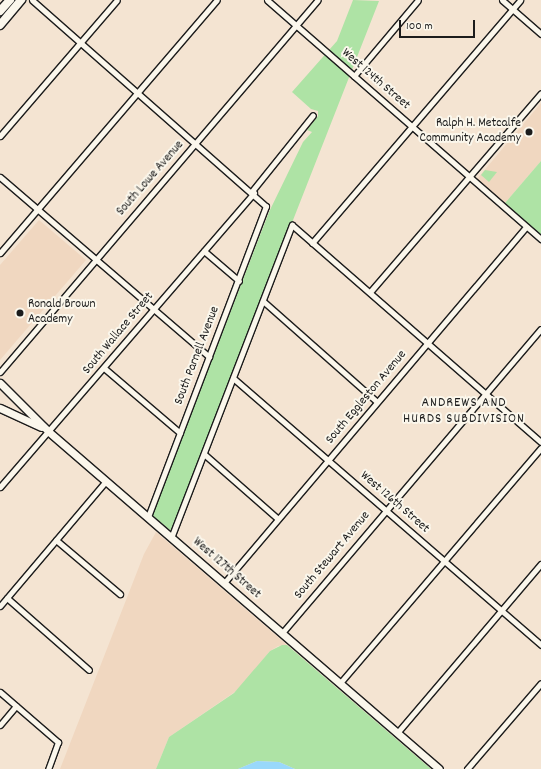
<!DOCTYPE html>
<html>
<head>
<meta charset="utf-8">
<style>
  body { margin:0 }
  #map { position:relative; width:541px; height:769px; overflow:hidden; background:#f4e4d2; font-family:Dekko,sans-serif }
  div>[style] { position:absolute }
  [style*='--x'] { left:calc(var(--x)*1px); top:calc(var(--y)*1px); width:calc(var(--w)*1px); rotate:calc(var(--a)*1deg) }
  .built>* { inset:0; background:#f0d7c0 }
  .green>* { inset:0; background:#aee3a5 }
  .water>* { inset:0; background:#99d8fb }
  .roads { filter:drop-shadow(1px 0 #1c1c1c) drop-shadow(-1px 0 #1c1c1c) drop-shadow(0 1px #1c1c1c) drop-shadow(0 -1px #1c1c1c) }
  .street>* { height:5px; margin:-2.5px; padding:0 2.5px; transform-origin:2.5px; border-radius:2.5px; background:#fbf7ec }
  .secondary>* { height:7px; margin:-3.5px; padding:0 3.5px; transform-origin:3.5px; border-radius:3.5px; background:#fbf7ec }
  .primary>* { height:8px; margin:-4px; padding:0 4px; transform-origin:4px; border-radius:4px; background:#fbf7ec }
  .dots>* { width:11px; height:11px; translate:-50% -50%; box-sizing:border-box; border:2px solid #fbf7ec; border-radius:50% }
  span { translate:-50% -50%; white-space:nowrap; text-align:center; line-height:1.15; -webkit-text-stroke:4px #fbf7ec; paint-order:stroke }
  .street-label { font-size:13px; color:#1c1c1c }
  .poi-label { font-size:13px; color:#1c1c1c }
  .right { translate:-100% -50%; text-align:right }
  .left { translate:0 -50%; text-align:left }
  .neighbourhood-label { font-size:14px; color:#1c1c1c; letter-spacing:1px }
  .scale { position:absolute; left:399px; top:20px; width:76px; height:18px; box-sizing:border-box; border:2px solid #1c1c1c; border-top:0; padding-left:5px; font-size:12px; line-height:14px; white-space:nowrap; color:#1c1c1c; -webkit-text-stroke:3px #fbf7ec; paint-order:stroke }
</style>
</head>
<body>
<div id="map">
  <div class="built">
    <div style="clip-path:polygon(541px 103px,541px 161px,505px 203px,477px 179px)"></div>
    <div style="clip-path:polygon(39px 220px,86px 260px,0 360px,0 265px)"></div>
    <div style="clip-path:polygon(156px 532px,287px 645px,278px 646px,270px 651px,239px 689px,169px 737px,156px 769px,60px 769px,144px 554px)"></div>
  </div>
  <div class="green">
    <div style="clip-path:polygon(353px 0,379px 1px,171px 531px,152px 515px,269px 212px,303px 142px,312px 132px,307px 130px,318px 116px,318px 111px,311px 109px,292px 92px,337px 41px)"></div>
    <div style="clip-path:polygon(541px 161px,541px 235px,505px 203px)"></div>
    <div style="clip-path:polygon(485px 170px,497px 172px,489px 182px,481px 175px)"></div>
    <div style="clip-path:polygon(282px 645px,287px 645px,431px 769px,295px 769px,279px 762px,257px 761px,238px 769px,156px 769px,169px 737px,234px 693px,270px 651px)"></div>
  </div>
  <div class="water">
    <div style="clip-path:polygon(257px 761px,279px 762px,295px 769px,238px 769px)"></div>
  </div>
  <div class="roads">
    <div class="street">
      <div style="--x:32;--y:0;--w:312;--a:41.4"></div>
      <div style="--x:266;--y:206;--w:333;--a:110.8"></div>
      <div style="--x:267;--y:0;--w:364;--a:41.1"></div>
      <div style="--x:502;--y:0;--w:52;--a:41.1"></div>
      <div style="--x:354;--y:76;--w:99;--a:-49.9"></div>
      <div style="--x:0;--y:136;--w:179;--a:-49.3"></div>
      <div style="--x:0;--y:177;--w:276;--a:40.7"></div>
      <div style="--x:252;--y:191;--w:97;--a:-51.2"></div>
      <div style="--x:312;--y:243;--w:320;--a:-49.4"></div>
      <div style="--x:204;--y:251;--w:46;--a:40.6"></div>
      <div style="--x:0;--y:253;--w:333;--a:-49.4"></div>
      <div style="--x:370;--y:292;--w:262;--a:-49.3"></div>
      <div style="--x:263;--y:301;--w:152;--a:41.5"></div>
      <div style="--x:104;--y:368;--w:100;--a:40.5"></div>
      <div style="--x:0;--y:372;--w:489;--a:-49.5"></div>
      <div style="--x:233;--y:378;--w:408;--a:40.9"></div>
      <div style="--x:204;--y:454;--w:98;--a:41.3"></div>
      <div style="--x:0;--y:487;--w:389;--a:-49.2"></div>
      <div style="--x:171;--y:538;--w:336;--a:-68.9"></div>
      <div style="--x:292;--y:225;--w:330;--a:41.1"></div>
      <div style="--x:56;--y:540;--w:84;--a:40.2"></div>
      <div style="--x:224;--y:583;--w:467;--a:-49.7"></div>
      <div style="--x:7;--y:598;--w:109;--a:41.3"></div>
      <div style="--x:0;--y:606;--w:164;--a:-49.7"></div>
      <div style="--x:282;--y:633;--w:399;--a:-49.6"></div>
      <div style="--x:340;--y:683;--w:309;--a:-49.5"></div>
      <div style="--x:0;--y:692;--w:77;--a:40.8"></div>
      <div style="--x:58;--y:742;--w:29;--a:110"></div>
      <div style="--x:0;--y:725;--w:25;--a:-50"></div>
      <div style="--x:397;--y:733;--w:222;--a:-49.6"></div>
      <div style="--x:467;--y:769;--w:113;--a:-49.3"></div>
    </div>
    <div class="secondary">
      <div style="--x:0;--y:383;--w:69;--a:45"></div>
      <div style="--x:49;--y:432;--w:515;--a:40.83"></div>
      <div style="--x:0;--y:408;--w:45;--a:24.9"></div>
    </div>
    <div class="primary">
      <div style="--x:0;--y:11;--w:15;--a:-48"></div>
      <div style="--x:0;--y:25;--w:33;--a:-50"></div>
    </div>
  </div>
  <div class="dots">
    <div style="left:529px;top:132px;background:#1c1c1c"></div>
    <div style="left:20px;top:313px;background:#1c1c1c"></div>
  </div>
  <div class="street-label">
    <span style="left:375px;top:80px;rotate:41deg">West 124th Street</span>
    <span style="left:151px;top:179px;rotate:-49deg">South Lowe Avenue</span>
    <span style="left:119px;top:334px;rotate:-50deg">South Wallace Street</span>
    <span style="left:198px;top:356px;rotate:-69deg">South Parnell Avenue</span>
    <span style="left:367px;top:398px;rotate:-50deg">South Eggleston Avenue</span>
    <span style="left:394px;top:503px;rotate:41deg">West 126th Street</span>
    <span style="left:333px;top:556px;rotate:-50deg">South Stewart Avenue</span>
    <span style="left:226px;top:569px;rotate:41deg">West 127th Street</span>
  </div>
  <div class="poi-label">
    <span class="right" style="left:521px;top:132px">Ralph H. Metcalfe<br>Community Academy</span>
    <span class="left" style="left:28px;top:313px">Ronald Brown<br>Academy</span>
  </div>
  <div class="neighbourhood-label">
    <span style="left:464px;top:411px">ANDREWS AND<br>HURDS SUBDIVISION</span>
  </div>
  <div class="scale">100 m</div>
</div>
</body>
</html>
